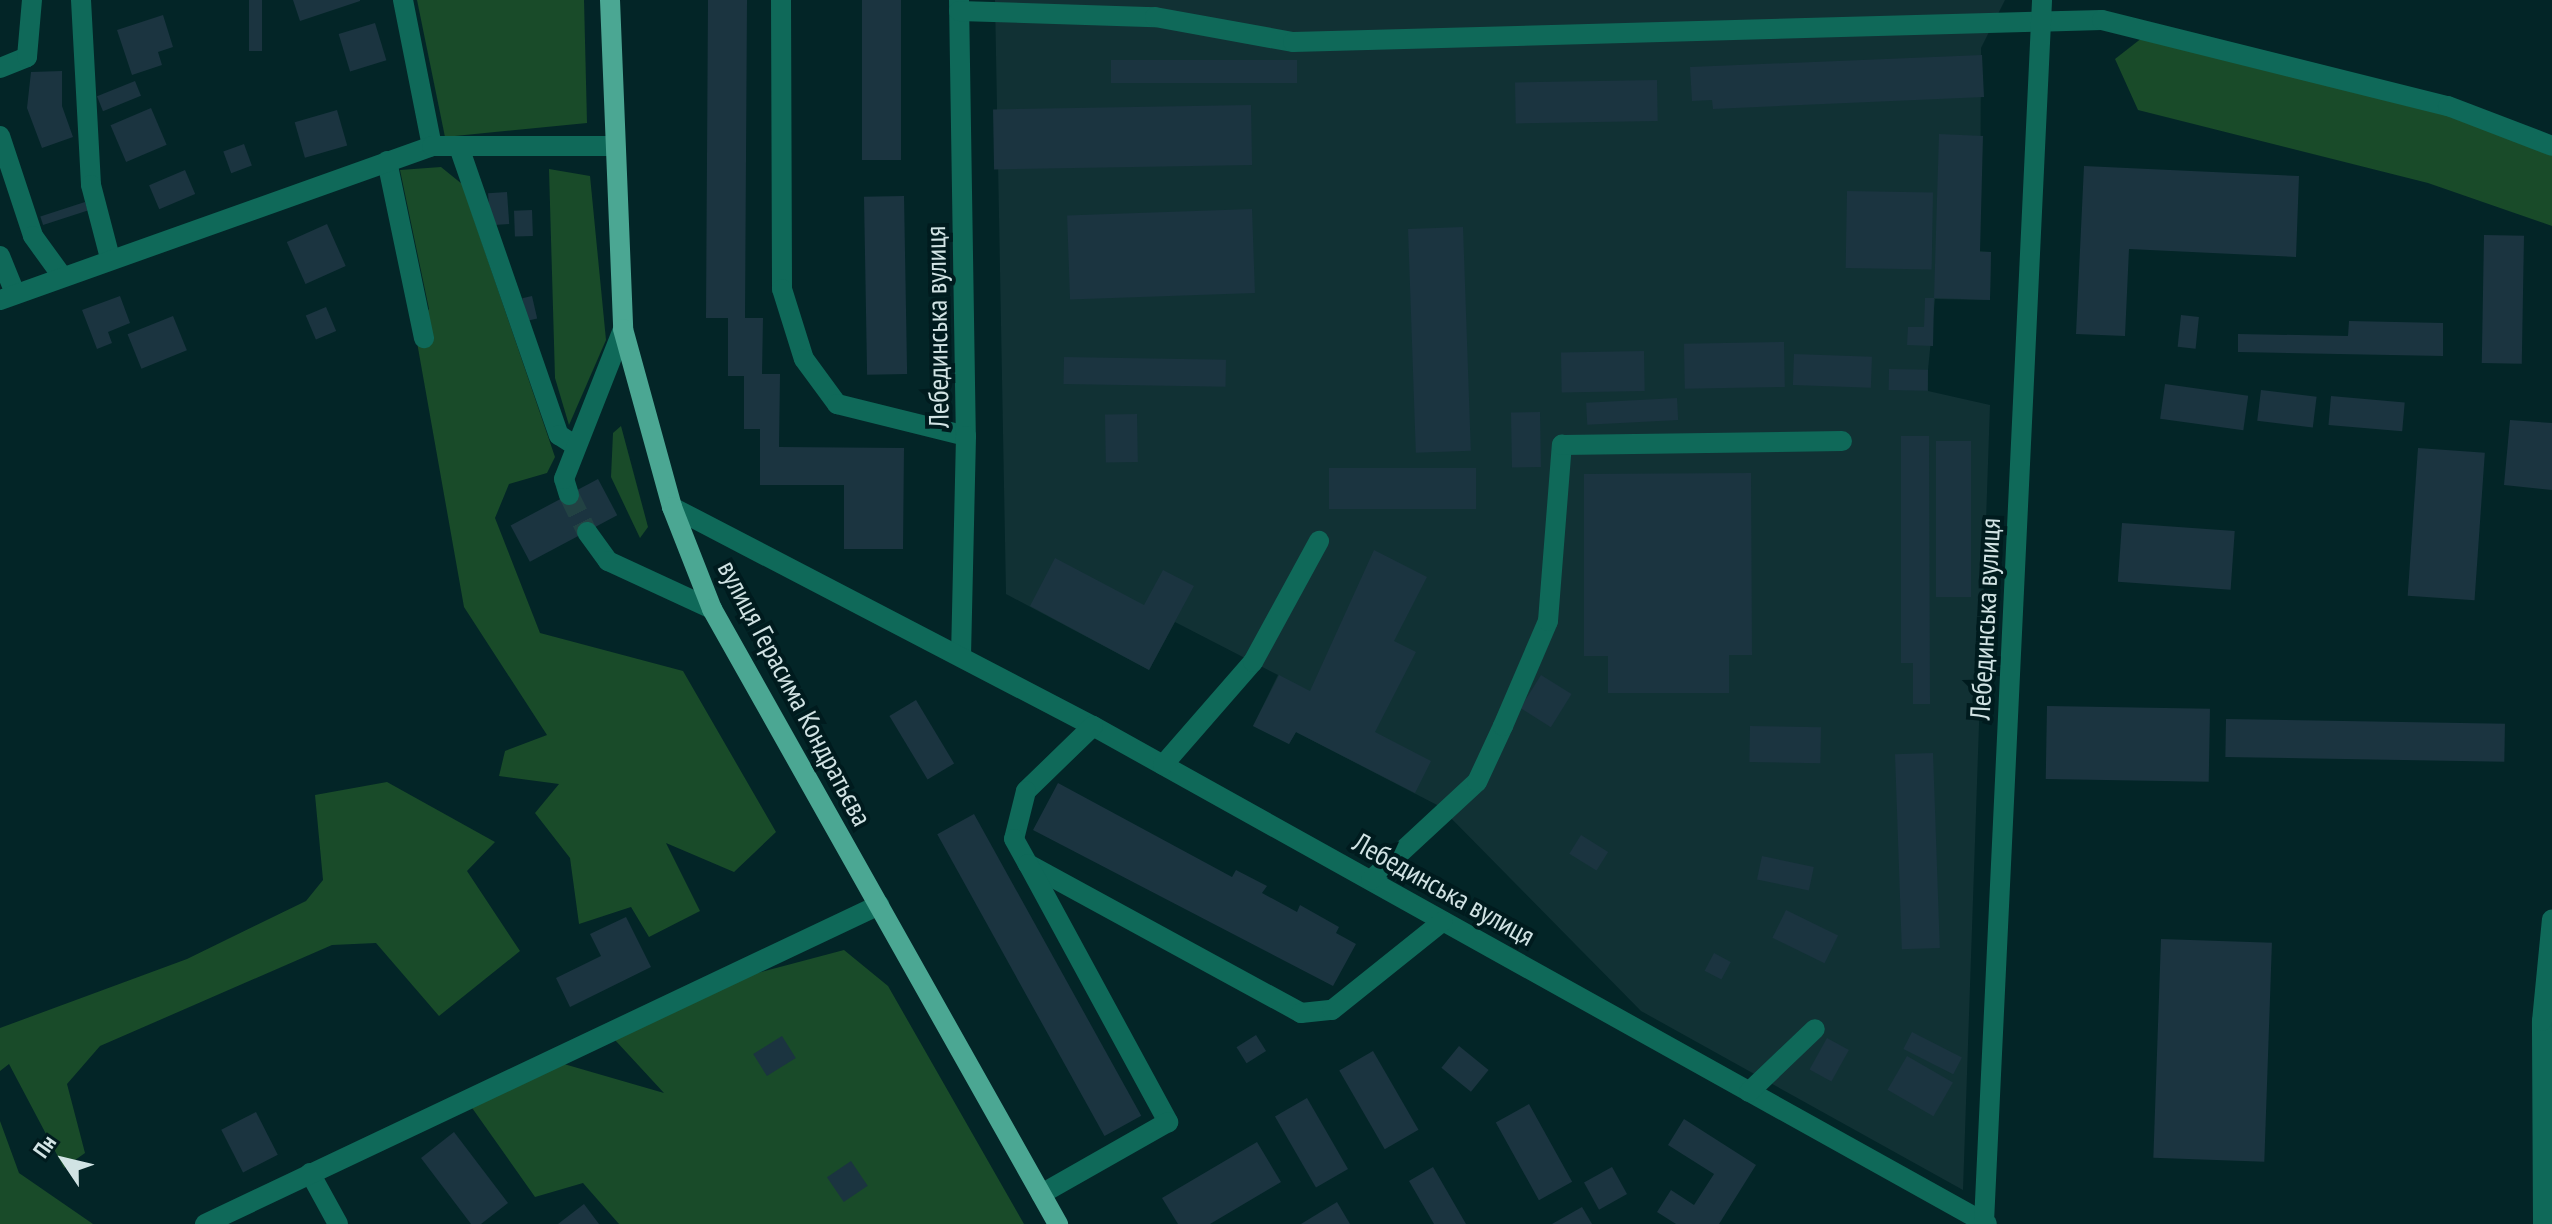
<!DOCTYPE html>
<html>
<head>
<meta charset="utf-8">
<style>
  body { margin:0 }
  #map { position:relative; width:2552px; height:1224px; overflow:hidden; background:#032527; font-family:"PT Sans Narrow",sans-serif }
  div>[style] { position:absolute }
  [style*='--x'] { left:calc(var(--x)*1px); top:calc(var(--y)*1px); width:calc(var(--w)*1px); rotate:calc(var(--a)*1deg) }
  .built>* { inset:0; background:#113134 }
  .green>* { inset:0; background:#194b29 }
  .building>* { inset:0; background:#1b3440; transform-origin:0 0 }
  .minor-tunnel>* { height:20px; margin-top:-10px; transform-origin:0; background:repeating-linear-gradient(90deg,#224243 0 20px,transparent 0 30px) }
  .minor>* { height:20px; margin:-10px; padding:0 10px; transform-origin:10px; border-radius:10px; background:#0f6959 }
  .major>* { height:20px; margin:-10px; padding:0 10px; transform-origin:10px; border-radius:10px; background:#4ba793 }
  span { translate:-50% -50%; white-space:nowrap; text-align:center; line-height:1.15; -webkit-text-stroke:8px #001b1e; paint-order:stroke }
  .street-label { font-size:28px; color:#d1e3e4 }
  .north { position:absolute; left:24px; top:1120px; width:80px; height:80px; -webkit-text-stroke:6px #001b1e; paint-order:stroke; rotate:305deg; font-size:22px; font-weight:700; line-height:32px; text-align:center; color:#d1e3e4 }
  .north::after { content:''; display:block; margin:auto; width:28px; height:36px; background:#d1e3e4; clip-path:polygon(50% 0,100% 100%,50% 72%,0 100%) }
</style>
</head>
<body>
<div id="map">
  <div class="built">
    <div style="clip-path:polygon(995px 0,2005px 0,1981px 48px,1980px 251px,1991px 252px,1990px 300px,1935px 299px,1928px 370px,1928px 391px,1990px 405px,1963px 1190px,1641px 1011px,1439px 806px,1296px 732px,1289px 744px,1253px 726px,1278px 675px,1175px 622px,1149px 670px,1006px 594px)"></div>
  </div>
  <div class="green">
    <div style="clip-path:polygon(417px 0,584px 0,587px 123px,445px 137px)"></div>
    <div style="clip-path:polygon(2147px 34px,2238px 51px,2552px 146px,2552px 226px,2428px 183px,2138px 110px,2115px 59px)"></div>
    <div style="clip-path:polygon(441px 167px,462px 184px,555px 457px,547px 473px,509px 484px,495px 518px,540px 633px,683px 671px,776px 832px,734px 872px,666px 843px,700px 911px,649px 937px,631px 907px,579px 924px,570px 858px,535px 813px,559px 784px,499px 776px,505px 751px,547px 735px,464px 607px,415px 331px,429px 309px,400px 170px)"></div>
    <div style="clip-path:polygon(549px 169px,590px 176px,606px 340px,569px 425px,555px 378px)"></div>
    <div style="clip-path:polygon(621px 426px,648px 527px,640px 538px,611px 477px,613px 433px)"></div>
    <div style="clip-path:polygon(387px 782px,495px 842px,467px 871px,520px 951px,439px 1016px,376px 943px,332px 945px,100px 1046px,67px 1084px,85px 1153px,64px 1168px,9px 1064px,0 1071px,0 1028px,187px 959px,306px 901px,323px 880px,315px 795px)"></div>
    <div style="clip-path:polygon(844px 950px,888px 986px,1024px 1224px,619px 1224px,583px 1183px,535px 1197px,470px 1105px,557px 1062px,664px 1093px,603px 1027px,682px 993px)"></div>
    <div style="clip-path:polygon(0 1121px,19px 1173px,93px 1224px,0 1224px)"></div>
  </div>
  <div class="building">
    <div style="left:249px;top:0;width:13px;height:51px"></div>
    <div style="clip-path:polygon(293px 0,360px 0,360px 1px,300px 21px)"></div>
    <div style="clip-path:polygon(708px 0,747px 0,745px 318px,763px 318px,762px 374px,780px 374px,779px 447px,904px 448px,903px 549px,844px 549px,844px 485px,760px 485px,760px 429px,744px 429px,744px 376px,728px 376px,728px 318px,706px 318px)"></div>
    <div style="left:862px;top:0;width:39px;height:160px"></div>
    <div style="clip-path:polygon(163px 15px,173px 47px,158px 52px,162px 65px,132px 75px,117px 30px)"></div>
    <div style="left:375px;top:23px;width:39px;height:38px;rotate:73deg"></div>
    <div style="clip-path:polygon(1982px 55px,1984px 97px,1713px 109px,1712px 100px,1692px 101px,1690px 67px)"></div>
    <div style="left:1297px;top:60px;width:23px;height:186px;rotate:90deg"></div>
    <div style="clip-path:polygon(62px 71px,62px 106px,73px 137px,42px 148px,27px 108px,31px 72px)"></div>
    <div style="left:1657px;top:80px;width:41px;height:142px;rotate:89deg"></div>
    <div style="left:135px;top:81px;width:16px;height:41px;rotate:68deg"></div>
    <div style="left:1251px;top:105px;width:60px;height:258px;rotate:89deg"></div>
    <div style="left:151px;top:108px;width:40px;height:44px;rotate:67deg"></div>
    <div style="left:337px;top:110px;width:37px;height:44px;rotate:74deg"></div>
    <div style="clip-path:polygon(1939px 134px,1983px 136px,1980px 252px,1991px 252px,1990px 300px,1934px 298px,1933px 346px,1907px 345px,1908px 327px,1924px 327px,1925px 298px,1934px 298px)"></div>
    <div style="left:244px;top:144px;width:23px;height:22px;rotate:70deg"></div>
    <div style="clip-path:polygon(2084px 166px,2299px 176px,2296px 257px,2129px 249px,2125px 336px,2076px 334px)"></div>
    <div style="left:185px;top:170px;width:26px;height:39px;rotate:67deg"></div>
    <div style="left:1847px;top:191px;width:86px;height:77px;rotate:1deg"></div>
    <div style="left:507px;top:192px;width:32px;height:19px;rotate:86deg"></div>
    <div style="left:904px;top:196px;width:178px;height:40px;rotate:89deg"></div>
    <div style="left:85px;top:202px;width:9px;height:47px;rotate:72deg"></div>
    <div style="left:1252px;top:209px;width:84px;height:185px;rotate:88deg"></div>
    <div style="left:532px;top:210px;width:26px;height:18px;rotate:88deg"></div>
    <div style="left:327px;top:224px;width:46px;height:44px;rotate:66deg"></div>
    <div style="left:1463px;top:227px;width:224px;height:55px;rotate:88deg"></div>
    <div style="left:2484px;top:235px;width:40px;height:128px;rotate:1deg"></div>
    <div style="clip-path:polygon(120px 296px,130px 323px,108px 332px,112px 343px,97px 349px,82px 310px)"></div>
    <div style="left:532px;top:296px;width:23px;height:10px;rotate:77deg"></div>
    <div style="left:326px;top:307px;width:26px;height:22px;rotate:67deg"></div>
    <div style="left:2181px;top:315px;width:18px;height:32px;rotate:6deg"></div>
    <div style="left:173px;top:316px;width:37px;height:49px;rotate:68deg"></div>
    <div style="clip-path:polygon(2349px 321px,2443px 323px,2443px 356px,2238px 352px,2238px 334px,2348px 336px)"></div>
    <div style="left:1784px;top:342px;width:45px;height:100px;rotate:89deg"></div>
    <div style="left:1644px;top:351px;width:40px;height:83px;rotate:89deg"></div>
    <div style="left:1794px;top:354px;width:78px;height:31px;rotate:2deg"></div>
    <div style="left:1064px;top:357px;width:162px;height:27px;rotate:1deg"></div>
    <div style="left:1889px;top:369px;width:39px;height:21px;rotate:1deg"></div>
    <div style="left:2165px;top:384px;width:84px;height:35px;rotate:8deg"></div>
    <div style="left:2261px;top:390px;width:56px;height:31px;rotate:7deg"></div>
    <div style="left:2331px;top:396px;width:74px;height:29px;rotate:5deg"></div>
    <div style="left:1677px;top:398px;width:22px;height:91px;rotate:87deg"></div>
    <div style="left:1540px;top:412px;width:55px;height:29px;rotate:89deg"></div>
    <div style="left:1137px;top:414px;width:48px;height:32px;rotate:89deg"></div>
    <div style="clip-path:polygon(2510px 420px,2552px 423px,2552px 490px,2504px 485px)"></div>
    <div style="clip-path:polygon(1901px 436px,1929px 436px,1930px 704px,1913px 704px,1913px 663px,1901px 663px)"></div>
    <div style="left:1936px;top:441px;width:35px;height:156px"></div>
    <div style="left:2418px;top:448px;width:67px;height:148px;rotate:4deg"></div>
    <div style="left:1329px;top:468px;width:147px;height:41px"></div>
    <div style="clip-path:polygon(1751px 473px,1752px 655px,1729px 655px,1729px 693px,1608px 693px,1608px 656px,1584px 656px,1584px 474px)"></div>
    <div style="left:598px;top:479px;width:41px;height:99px;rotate:62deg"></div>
    <div style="left:2122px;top:523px;width:113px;height:59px;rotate:4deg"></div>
    <div style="clip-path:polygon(1374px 550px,1427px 577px,1394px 641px,1416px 652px,1375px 732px,1431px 761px,1415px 793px,1296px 732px,1289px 744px,1253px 726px,1279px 675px,1310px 691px)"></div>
    <div style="clip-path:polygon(1055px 558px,1144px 605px,1163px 570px,1194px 586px,1149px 670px,1030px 606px)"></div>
    <div style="left:1541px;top:675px;width:36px;height:39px;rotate:32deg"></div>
    <div style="left:916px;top:700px;width:74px;height:31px;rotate:59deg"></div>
    <div style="left:2047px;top:706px;width:163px;height:73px;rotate:1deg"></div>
    <div style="left:2226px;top:719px;width:279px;height:38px;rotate:1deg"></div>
    <div style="left:1750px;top:726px;width:71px;height:36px;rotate:1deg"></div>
    <div style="left:1933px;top:753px;width:195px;height:38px;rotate:88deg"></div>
    <div style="clip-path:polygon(1058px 783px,1232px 877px,1236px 870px,1267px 886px,1262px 893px,1297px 912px,1300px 905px,1339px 927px,1336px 933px,1356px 944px,1333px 986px,1033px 830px)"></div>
    <div style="left:974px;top:814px;width:345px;height:42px;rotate:61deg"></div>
    <div style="left:1581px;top:835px;width:32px;height:22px;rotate:32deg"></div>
    <div style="left:1762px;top:856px;width:53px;height:24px;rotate:12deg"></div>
    <div style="left:1786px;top:910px;width:58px;height:31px;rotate:26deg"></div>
    <div style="clip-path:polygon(626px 917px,651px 967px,570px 1007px,556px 978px,601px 956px,590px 934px)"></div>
    <div style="left:2161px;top:939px;width:111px;height:219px;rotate:2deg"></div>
    <div style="left:1714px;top:953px;width:19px;height:20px;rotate:28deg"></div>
    <div style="left:1912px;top:1032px;width:56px;height:19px;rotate:27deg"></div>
    <div style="left:1256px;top:1035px;width:19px;height:23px;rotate:58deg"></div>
    <div style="left:782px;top:1036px;width:26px;height:34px;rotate:58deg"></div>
    <div style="left:1827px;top:1038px;width:25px;height:36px;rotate:29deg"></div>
    <div style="left:1459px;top:1046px;width:38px;height:28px;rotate:39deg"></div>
    <div style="left:1373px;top:1051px;width:91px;height:39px;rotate:60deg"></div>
    <div style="left:1907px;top:1056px;width:53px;height:39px;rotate:30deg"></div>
    <div style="left:1307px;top:1098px;width:82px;height:37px;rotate:60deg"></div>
    <div style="left:1529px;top:1104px;width:89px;height:38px;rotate:61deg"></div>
    <div style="left:256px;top:1112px;width:48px;height:39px;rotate:63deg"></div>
    <div style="clip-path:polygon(1684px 1119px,1756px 1165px,1719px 1224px,1676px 1224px,1657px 1212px,1671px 1190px,1694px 1205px,1714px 1174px,1668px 1145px)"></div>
    <div style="clip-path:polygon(454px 1132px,508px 1203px,481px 1224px,471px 1224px,421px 1158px)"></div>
    <div style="clip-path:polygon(1257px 1142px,1281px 1182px,1210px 1224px,1178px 1224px,1162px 1198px)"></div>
    <div style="left:851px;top:1161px;width:30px;height:29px;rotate:56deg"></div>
    <div style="clip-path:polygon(1433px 1167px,1466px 1224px,1434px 1224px,1409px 1181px)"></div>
    <div style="left:1612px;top:1167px;width:31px;height:32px;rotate:61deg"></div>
    <div style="clip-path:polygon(1337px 1202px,1350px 1224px,1301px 1224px)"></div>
    <div style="clip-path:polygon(584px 1204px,599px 1224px,558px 1224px)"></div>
    <div style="clip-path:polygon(1582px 1207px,1592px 1224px,1552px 1224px)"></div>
  </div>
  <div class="minor-tunnel">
    <div style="--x:569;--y:495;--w:41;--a:64.1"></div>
  </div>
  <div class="minor">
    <div style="--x:81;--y:0;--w:185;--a:86.9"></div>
    <div style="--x:91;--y:185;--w:75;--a:75.4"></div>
    <div style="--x:403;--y:0;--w:149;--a:78.8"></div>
    <div style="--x:781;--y:0;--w:289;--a:89.8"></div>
    <div style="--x:782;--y:289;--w:73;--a:72.6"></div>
    <div style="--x:804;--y:359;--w:56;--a:53.7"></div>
    <div style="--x:837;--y:404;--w:133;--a:13.9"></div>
    <div style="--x:959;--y:0;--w:436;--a:89.1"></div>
    <div style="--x:966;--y:436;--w:218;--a:91.3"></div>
    <div style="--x:959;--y:11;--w:196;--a:1.8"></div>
    <div style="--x:1155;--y:17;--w:140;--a:10.3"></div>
    <div style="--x:1293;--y:42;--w:809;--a:-1.56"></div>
    <div style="--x:2102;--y:20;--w:357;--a:14"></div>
    <div style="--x:2448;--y:106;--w:111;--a:21"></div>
    <div style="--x:0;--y:68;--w:29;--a:-22"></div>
    <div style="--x:27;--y:57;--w:57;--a:-85"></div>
    <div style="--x:0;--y:136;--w:105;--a:71.7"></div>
    <div style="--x:33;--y:236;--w:49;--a:54.1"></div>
    <div style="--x:459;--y:147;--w:305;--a:70.9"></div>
    <div style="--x:559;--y:435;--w:20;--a:33"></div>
    <div style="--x:387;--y:161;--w:181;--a:78.2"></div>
    <div style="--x:0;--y:256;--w:40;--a:68"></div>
    <div style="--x:0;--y:300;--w:459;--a:-19.6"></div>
    <div style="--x:432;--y:146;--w:180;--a:0"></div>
    <div style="--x:569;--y:495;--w:17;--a:-107"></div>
    <div style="--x:564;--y:479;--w:161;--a:-68.5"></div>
    <div style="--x:672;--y:507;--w:475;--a:27.5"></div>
    <div style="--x:1093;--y:726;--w:1023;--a:29.12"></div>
    <div style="--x:587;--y:532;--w:36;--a:54"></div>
    <div style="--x:608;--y:561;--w:115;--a:24.8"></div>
    <div style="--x:1093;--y:726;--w:93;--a:135.9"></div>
    <div style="--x:1026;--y:791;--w:49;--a:104"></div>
    <div style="--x:1014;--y:839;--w:29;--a:61"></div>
    <div style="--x:1028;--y:864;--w:311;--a:28.6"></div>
    <div style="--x:1301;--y:1013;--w:31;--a:-6"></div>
    <div style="--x:1332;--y:1010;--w:142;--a:-38.7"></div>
    <div style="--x:1163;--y:765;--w:137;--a:-48.9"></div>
    <div style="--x:1253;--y:662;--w:138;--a:-61.4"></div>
    <div style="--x:1028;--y:864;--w:294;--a:61.5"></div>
    <div style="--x:1168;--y:1122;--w:146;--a:150.4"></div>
    <div style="--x:1371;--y:880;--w:144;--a:-42.8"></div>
    <div style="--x:1477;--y:782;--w:62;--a:-65.1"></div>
    <div style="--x:1503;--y:726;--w:114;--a:-66.8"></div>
    <div style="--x:1548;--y:621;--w:177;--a:-85.5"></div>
    <div style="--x:1562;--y:445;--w:280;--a:-0.8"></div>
    <div style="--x:1749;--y:1092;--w:91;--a:-43.7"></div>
    <div style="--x:310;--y:1173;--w:58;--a:61.2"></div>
    <div style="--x:1984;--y:1222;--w:1223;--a:-87.28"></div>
    <div style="--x:205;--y:1224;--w:746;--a:-25.33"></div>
    <div style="--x:2543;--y:1224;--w:203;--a:-90.3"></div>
    <div style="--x:2542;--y:1021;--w:102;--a:-84.4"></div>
  </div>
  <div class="major">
    <div style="--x:610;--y:0;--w:329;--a:87.7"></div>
    <div style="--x:623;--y:329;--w:185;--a:74.6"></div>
    <div style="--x:672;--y:507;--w:110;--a:68.6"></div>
    <div style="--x:712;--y:609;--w:706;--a:60.64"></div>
  </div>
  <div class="street-label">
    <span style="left:937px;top:327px;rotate:-91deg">Лебединська вулиця</span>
    <span style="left:1985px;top:619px;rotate:-87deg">Лебединська вулиця</span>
    <span style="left:795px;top:693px;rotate:62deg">вулиця Герасима Кондратьєва</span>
    <span style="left:1444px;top:889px;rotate:29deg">Лебединська вулиця</span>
  </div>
  <div class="north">Пн</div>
</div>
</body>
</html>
